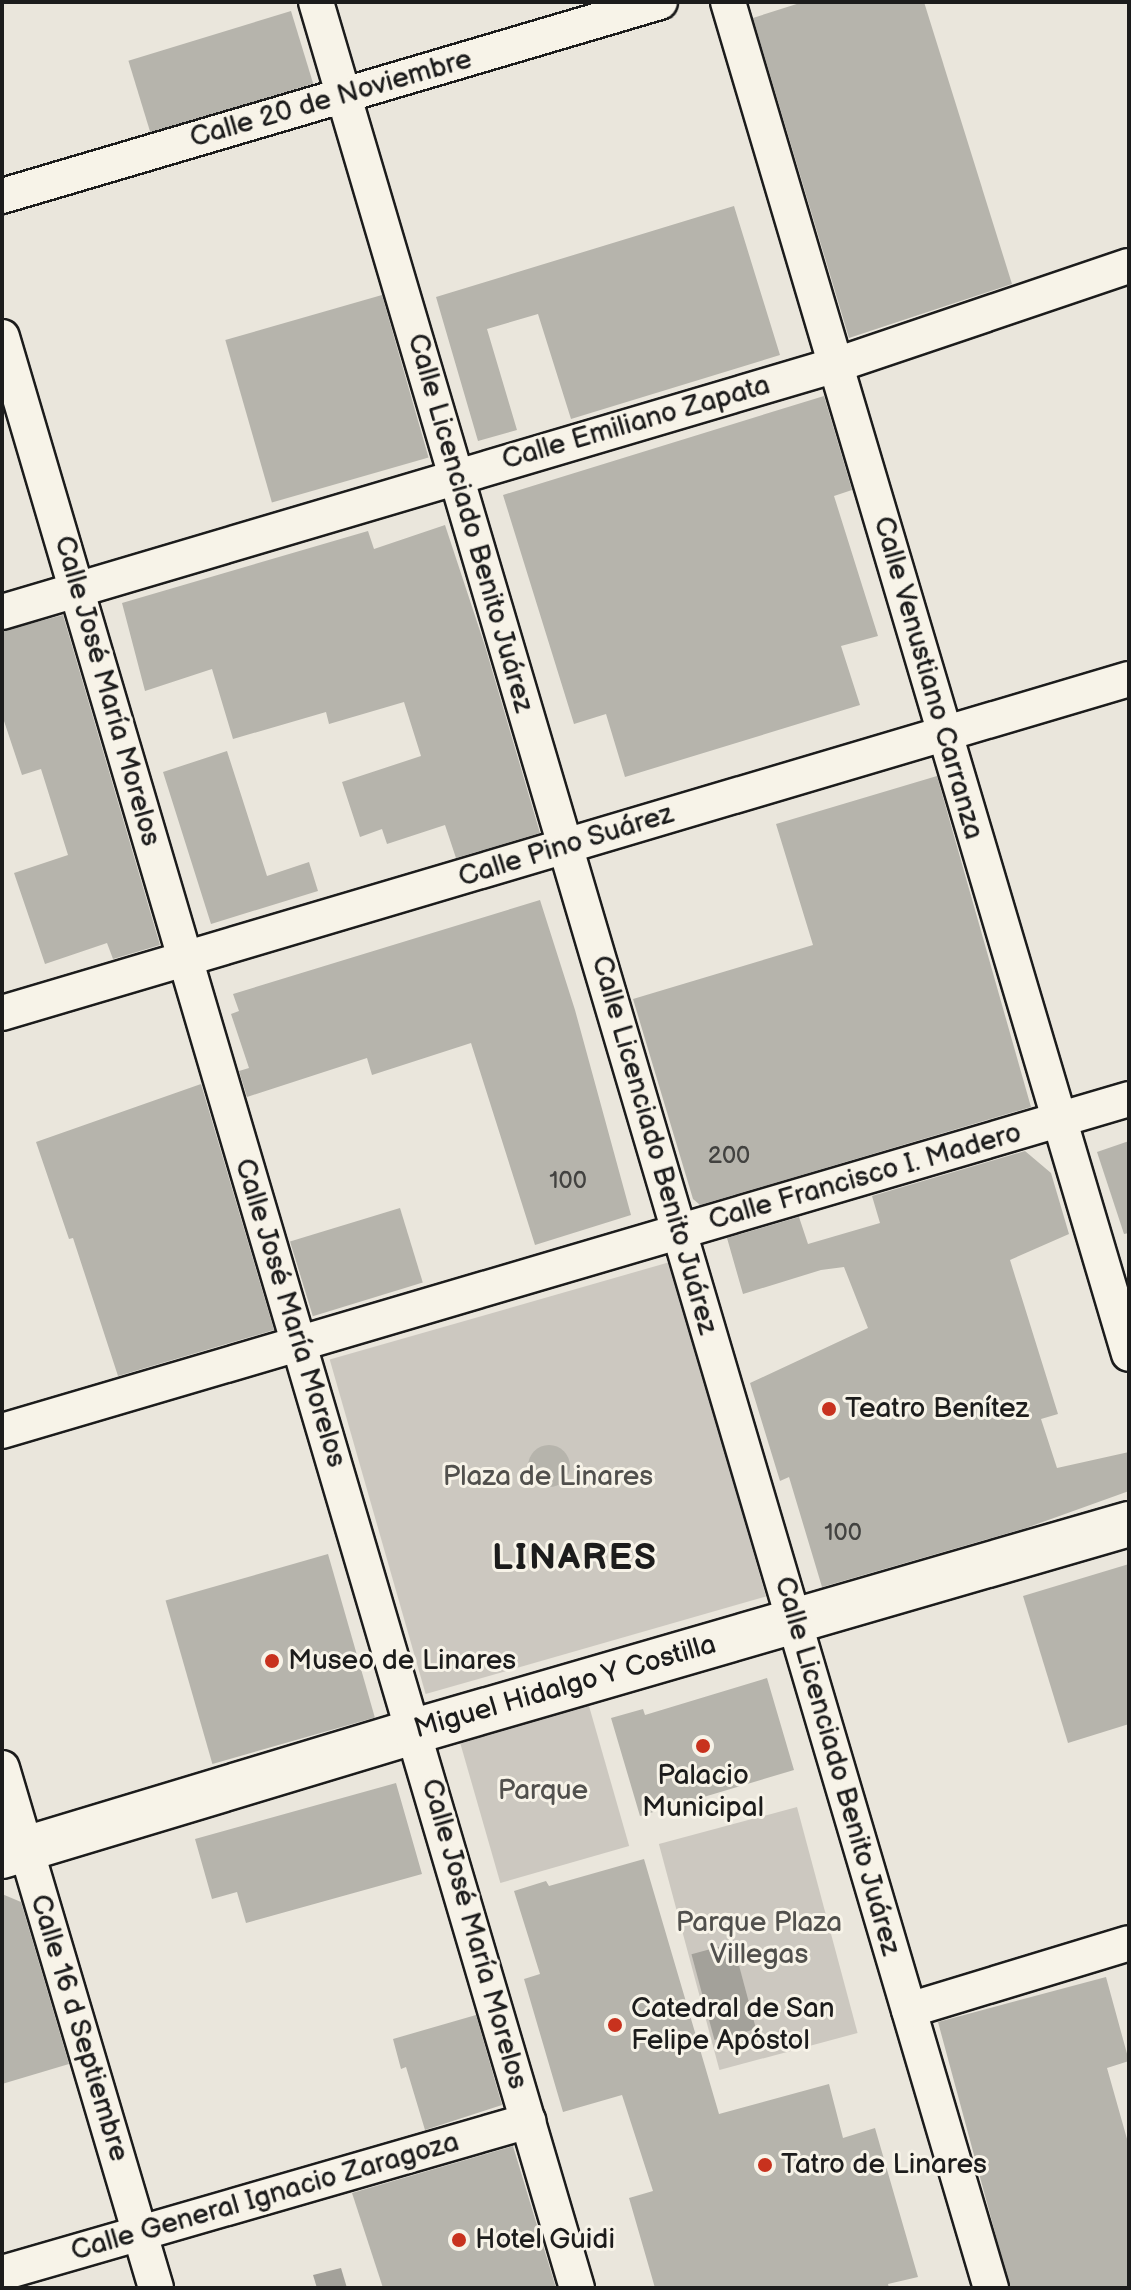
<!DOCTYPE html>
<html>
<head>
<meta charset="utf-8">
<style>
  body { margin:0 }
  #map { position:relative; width:1131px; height:2290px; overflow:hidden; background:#eae6dc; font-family:"Balsamiq Sans",sans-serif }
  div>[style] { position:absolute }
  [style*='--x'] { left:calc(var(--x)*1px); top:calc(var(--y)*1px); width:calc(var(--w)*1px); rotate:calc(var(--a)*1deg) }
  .green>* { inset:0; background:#ccc8c0; transform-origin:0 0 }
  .water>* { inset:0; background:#a3a19a; transform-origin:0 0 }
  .building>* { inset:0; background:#b6b4ac; transform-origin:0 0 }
  .round { border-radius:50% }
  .roads { filter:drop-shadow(2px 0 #1c1c1c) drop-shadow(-2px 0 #1c1c1c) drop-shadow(0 2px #1c1c1c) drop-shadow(0 -2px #1c1c1c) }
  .street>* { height:34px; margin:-17px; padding:0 17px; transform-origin:17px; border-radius:17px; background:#f7f3e8 }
  .secondary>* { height:44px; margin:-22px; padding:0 22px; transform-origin:22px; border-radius:22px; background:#f7f3e8 }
  .dots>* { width:22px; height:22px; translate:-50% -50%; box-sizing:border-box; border:4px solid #f7f3e8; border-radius:50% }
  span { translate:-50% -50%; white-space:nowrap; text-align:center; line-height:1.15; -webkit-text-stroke:6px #f7f3e8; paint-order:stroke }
  .number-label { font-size:24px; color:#424240 }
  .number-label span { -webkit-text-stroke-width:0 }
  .street-label { font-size:28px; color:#1c1c1c }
  .poi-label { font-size:28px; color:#1c1c1c }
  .left { translate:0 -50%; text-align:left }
  .park-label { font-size:28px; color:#51504d }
  .district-label { font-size:36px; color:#1c1c1c; font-weight:700; letter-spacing:2px }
  .frame { position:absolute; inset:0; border:4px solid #1c1c1c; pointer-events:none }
</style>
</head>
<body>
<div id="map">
  <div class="green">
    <div style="left:670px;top:1262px;width:348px;height:354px;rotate:74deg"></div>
    <div style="left:587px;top:1699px;width:153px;height:134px;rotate:74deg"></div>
    <div style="left:797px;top:1807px;width:234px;height:143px;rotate:75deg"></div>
  </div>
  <div class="water">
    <div style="left:733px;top:1943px;width:89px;height:43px;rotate:75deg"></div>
    <div style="clip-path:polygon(341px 2268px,347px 2288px,317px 2288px,313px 2275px)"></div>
  </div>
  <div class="building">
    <div style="clip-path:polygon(803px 2px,924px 2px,1012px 284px,849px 338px,753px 18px)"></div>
    <div style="left:291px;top:11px;width:76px;height:170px;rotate:73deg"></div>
    <div style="clip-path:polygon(734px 206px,780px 355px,571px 419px,538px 314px,487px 329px,517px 430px,478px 441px,436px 297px)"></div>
    <div style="left:382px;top:295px;width:169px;height:163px;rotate:74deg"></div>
    <div style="clip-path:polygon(824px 396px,852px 490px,834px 496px,878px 636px,841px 646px,860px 705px,625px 777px,606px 714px,574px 724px,503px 495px)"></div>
    <div style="clip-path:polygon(445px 525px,485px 646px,540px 833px,456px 858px,445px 825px,387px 844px,382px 829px,360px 837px,342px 782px,421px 756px,404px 702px,329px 724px,326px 712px,233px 739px,212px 669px,145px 691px,122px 603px,368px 531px,374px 549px)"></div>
    <div style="clip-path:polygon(63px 615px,160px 945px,113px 959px,107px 943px,45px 964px,14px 873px,68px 855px,41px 769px,22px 775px,2px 715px,2px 631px)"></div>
    <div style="clip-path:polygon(227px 751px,267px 876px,309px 862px,318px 891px,211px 924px,163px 772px)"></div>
    <div style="clip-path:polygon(937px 776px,1031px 1107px,700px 1205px,693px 1199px,633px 999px,813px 945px,776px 824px)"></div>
    <div style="clip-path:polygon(540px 900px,575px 1010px,631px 1215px,535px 1245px,471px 1043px,372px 1075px,367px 1058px,247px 1097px,239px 1071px,249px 1068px,231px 1014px,239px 1011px,233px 994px)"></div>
    <div style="clip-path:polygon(201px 1084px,274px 1330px,118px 1376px,73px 1238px,69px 1239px,36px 1142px)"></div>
    <div style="clip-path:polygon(1129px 1141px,1129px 1233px,1124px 1234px,1097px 1152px)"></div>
    <div style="clip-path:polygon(1025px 1151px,1051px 1173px,1069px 1234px,1010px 1260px,1058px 1414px,1041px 1419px,1057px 1468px,1129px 1452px,1129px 1491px,1026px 1528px,822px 1587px,789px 1477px,780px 1481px,750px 1383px,868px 1328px,844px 1267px,821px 1270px,743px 1294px,727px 1238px,799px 1217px,808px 1244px,880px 1223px,872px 1196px)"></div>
    <div style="left:400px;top:1208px;width:78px;height:115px;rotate:73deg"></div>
    <div class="round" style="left:528px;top:1445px;width:42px;height:42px"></div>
    <div style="left:328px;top:1554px;width:170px;height:169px;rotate:74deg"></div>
    <div style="clip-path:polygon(1129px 1564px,1129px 1724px,1068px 1743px,1023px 1596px)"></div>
    <div style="clip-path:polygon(767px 1678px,794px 1770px,640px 1816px,611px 1718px,643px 1709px,645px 1715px)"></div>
    <div style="clip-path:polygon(396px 1783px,422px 1874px,246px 1923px,237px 1892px,212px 1899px,195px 1839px)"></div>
    <div style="clip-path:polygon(644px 1859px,719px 2114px,829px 2084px,843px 2138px,875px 2128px,918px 2277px,888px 2284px,889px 2288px,655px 2288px,629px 2198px,653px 2191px,622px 2095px,563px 2112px,524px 1979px,540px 1974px,514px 1891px,546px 1881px,549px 1886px)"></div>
    <div style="clip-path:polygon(2px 1894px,21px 1902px,69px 2064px,2px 2084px)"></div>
    <div style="clip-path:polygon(1106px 1977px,1129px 2061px,1107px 2068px,1129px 2146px,1129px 2288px,1010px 2288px,938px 2022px)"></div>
    <div style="clip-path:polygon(476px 2015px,502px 2105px,425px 2130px,406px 2067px,401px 2069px,393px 2039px)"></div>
    <div style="clip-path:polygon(513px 2146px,556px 2288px,383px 2288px,352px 2193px)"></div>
  </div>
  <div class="roads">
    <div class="street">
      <div style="--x:316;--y:2;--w:2384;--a:73.55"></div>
      <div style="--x:728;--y:2;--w:1410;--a:73.48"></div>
      <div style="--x:2;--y:196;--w:686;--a:-16.43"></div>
      <div style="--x:2;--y:337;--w:2034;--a:73.58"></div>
      <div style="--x:2;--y:612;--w:870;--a:-16.5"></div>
      <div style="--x:836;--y:365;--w:309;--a:-18.7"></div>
      <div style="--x:2;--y:1013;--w:1175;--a:-16.51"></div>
      <div style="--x:2;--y:1431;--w:1175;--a:-16.41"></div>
      <div style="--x:2;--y:1768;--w:542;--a:73.5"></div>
      <div style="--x:909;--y:2010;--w:230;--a:-16.9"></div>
      <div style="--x:2;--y:2273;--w:548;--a:-16.12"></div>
    </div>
    <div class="secondary">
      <div style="--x:2;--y:1856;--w:432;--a:-16.8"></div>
      <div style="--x:415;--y:1731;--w:743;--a:-16.17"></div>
    </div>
  </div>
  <div class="dots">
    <div style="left:829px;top:1409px;background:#c8321e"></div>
    <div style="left:272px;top:1661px;background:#c8321e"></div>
    <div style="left:703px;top:1746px;background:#c8321e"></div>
    <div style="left:615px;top:2025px;background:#c8321e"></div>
    <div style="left:765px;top:2165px;background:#c8321e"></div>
    <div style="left:459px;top:2240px;background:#c8321e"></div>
  </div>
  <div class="number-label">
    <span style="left:729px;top:1156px">200</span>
    <span style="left:568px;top:1181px">100</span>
    <span style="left:843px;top:1533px">100</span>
  </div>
  <div class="street-label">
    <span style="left:331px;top:99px;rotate:-16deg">Calle 20 de Noviembre</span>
    <span style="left:636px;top:423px;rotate:-16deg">Calle Emiliano Zapata</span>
    <span style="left:470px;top:523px;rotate:74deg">Calle Licenciado Benito Juárez</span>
    <span style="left:928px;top:678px;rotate:74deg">Calle Venustiano Carranza</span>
    <span style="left:107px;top:691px;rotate:74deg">Calle José María Morelos</span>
    <span style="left:566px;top:846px;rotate:-17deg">Calle Pino Suárez</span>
    <span style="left:654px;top:1145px;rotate:74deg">Calle Licenciado Benito Juárez</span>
    <span style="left:865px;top:1177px;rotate:-16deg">Calle Francisco I. Madero</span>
    <span style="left:290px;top:1313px;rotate:73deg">Calle José María Morelos</span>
    <span style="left:565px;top:1687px;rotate:-16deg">Miguel Hidalgo Y Costilla</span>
    <span style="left:837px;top:1766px;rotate:74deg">Calle Licenciado Benito Juárez</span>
    <span style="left:474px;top:1934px;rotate:74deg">Calle José María Morelos</span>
    <span style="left:79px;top:2028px;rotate:73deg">Calle 16 d Septiembre</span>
    <span style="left:265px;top:2197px;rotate:-16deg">Calle General Ignacio Zaragoza</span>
  </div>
  <div class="poi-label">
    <span class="left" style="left:845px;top:1409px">Teatro Benítez</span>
    <span class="left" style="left:288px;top:1661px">Museo de Linares</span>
    <span style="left:703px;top:1792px">Palacio<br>Municipal</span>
    <span class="left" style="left:631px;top:2025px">Catedral de San<br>Felipe Apóstol</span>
    <span class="left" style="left:781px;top:2165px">Tatro de Linares</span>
    <span class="left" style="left:475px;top:2240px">Hotel Guidi</span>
  </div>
  <div class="park-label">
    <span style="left:548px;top:1477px">Plaza de Linares</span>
    <span style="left:543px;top:1791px">Parque</span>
    <span style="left:759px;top:1939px">Parque Plaza<br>Villegas</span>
  </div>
  <div class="district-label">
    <span style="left:575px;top:1559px">LINARES</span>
  </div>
  <div class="frame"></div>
</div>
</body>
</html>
